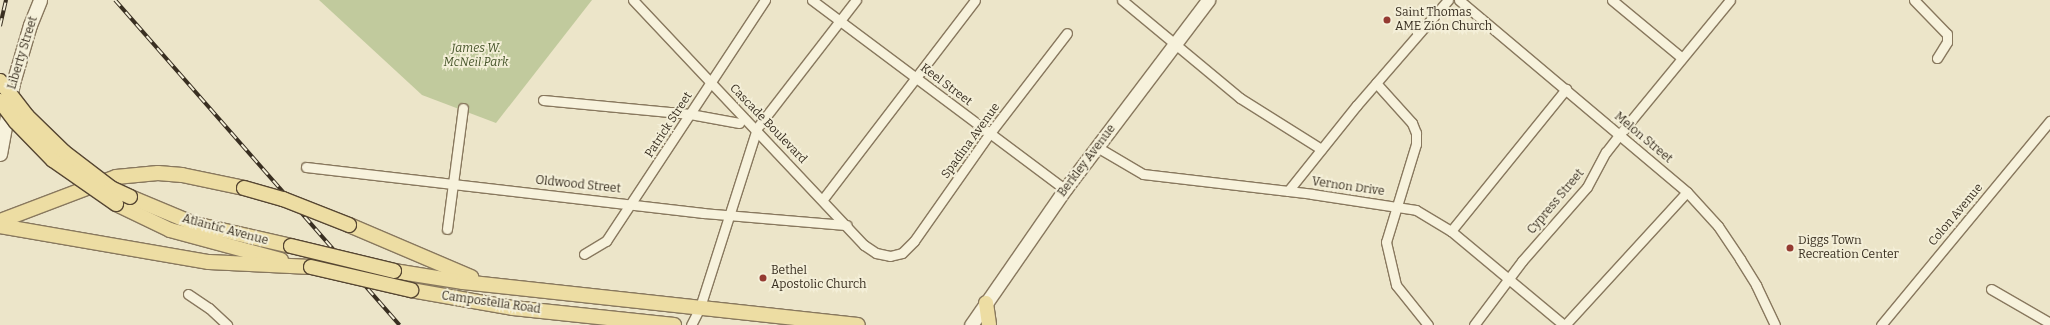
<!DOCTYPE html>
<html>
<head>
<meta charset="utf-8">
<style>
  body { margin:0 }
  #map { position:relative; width:2050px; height:325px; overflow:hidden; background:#ece5c9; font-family:Bitter,serif }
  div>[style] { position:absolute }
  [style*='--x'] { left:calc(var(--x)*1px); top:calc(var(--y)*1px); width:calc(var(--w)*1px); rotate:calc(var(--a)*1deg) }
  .green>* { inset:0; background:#c1ca9d }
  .roads { filter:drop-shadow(1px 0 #88785e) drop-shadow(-1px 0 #88785e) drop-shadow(0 1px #88785e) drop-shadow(0 -1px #88785e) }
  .street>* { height:9px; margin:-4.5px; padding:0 4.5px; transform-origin:4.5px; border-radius:4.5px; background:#f7f2dc }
  .secondary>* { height:13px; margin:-6.5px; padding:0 6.5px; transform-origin:6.5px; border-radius:6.5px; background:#f7f2dc }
  .primary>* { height:14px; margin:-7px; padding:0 7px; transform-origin:7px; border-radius:7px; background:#eddda3 }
  .rail>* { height:4px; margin-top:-2px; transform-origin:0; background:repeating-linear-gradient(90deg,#f4efd8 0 8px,#392f21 0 16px); box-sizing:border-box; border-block:1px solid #392f21 }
  .bridges { filter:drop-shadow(1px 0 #564632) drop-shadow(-1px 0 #564632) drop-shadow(0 1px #564632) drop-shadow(0 -1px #564632) }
  .primary-bridge>* { height:14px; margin:-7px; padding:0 7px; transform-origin:7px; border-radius:7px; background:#eddda3 }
  .dots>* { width:11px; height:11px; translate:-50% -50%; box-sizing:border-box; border:2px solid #f4efd8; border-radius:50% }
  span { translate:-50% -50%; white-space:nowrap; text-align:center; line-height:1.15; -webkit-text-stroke:3.5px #f4efd8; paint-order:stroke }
  .poi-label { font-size:12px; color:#392f21 }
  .left { translate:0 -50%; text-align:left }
  .park-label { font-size:12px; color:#455429; font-style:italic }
  .street-label { font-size:12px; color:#392f21 }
</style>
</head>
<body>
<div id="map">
  <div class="green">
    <div style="clip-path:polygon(319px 0,592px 0,496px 123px,422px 95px)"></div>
  </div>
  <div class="roads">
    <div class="street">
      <div style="--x:633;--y:0;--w:337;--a:46.7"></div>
      <div style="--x:864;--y:245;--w:14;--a:34"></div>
      <div style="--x:876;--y:253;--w:14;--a:12"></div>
      <div style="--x:890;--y:256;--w:12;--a:-14"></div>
      <div style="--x:902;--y:253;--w:17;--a:-45"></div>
      <div style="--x:914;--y:241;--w:132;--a:-54.9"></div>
      <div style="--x:990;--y:133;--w:126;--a:-52.4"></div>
      <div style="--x:812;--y:0;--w:316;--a:36.8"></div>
      <div style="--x:1122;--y:0;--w:153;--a:39.7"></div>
      <div style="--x:1240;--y:98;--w:96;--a:32.2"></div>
      <div style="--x:1459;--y:0;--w:298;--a:40.1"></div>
      <div style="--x:1687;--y:192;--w:46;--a:47.6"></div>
      <div style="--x:1718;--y:226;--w:40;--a:56"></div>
      <div style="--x:1740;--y:259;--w:31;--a:58"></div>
      <div style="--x:1756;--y:285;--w:44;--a:64.6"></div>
      <div style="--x:1612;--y:0;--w:89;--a:39.6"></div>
      <div style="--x:1914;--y:0;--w:47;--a:45.9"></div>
      <div style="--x:1947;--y:34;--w:8;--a:90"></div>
      <div style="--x:1947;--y:42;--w:19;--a:122"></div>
      <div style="--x:1376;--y:83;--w:54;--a:48"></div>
      <div style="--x:1412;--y:123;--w:11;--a:68"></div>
      <div style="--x:1416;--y:133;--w:11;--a:90"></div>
      <div style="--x:1416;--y:144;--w:102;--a:107"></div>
      <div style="--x:1386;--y:242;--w:44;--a:76.9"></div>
      <div style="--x:1396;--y:285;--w:51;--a:51.3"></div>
      <div style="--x:543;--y:100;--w:148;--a:5.4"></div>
      <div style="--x:690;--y:114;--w:50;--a:10.4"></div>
      <div style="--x:1097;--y:147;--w:53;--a:30.4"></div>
      <div style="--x:1143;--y:174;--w:170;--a:6.7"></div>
      <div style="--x:1312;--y:194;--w:105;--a:8.7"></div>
      <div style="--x:1416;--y:210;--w:41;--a:31"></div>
      <div style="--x:1451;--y:231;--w:147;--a:39.8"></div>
      <div style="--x:306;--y:167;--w:400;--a:6.6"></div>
      <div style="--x:703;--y:213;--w:144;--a:4.8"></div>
      <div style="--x:1288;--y:191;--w:110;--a:-51.3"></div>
      <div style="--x:1357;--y:105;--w:139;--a:-49.1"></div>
      <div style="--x:823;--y:199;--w:250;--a:-52.6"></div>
      <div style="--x:447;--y:229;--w:122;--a:-82.5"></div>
      <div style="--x:1451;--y:231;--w:183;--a:-51"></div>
      <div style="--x:584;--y:254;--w:26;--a:-31"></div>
      <div style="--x:606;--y:241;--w:289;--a:-56.6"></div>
      <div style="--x:1991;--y:289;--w:68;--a:30"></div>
      <div style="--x:188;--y:294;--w:25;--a:34"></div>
      <div style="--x:209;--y:308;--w:25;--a:43"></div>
      <div style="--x:691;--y:325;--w:20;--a:-63"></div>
      <div style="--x:700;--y:307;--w:188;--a:-72.3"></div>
      <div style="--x:757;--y:128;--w:162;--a:-52.3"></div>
      <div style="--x:1474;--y:325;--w:80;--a:-53.1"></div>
      <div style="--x:1522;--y:261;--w:98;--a:-48.7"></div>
      <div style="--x:1587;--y:187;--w:40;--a:-62"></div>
      <div style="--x:1606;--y:152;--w:23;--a:-52"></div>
      <div style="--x:1620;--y:134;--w:173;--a:-50.6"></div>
      <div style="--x:1565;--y:325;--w:180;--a:-47.5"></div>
      <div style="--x:1881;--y:325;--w:265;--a:-50.4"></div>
    </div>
    <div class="secondary">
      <div style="--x:0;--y:154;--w:72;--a:-79.6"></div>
      <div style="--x:13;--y:83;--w:60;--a:-73.7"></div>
      <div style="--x:30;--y:25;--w:27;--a:-68"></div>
      <div style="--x:971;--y:325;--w:167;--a:-55.3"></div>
      <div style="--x:1066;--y:188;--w:236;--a:-52.9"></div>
    </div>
    <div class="primary">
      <div style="--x:130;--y:197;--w:70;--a:22.6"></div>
      <div style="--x:195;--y:224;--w:98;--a:12.9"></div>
      <div style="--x:116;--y:204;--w:60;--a:25.7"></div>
      <div style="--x:170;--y:230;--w:115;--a:15.1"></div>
      <div style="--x:0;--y:221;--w:124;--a:-20.8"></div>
      <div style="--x:116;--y:177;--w:42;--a:-5.4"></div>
      <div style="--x:158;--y:173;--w:24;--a:5"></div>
      <div style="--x:182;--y:175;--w:63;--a:11.8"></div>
      <div style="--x:349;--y:225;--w:133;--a:23.1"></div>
      <div style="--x:0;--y:226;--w:212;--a:9.8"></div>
      <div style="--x:209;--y:262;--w:102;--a:2.8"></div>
      <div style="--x:394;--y:271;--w:70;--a:9.1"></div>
      <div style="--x:463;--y:282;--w:397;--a:6.2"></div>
      <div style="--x:411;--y:290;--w:104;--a:10"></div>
      <div style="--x:513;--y:308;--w:162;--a:6"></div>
      <div style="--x:986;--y:303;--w:22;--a:82"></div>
    </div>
  </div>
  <div class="rail">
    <div style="--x:115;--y:0;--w:432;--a:48.8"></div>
    <div style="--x:0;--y:26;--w:27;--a:-77"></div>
  </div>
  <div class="bridges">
    <div class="primary-bridge">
      <div style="--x:0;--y:81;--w:44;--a:52.4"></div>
      <div style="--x:27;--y:116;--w:52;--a:44.2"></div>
      <div style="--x:64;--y:152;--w:59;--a:37.5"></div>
      <div style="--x:111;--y:188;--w:21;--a:25"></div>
      <div style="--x:0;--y:101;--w:26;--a:53"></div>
      <div style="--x:16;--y:122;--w:53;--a:45.8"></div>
      <div style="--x:53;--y:160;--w:77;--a:34.9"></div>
      <div style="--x:244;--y:188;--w:41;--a:15.8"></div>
      <div style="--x:283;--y:199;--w:71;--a:21.5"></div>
      <div style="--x:291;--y:246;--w:106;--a:13.6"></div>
      <div style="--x:311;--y:267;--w:103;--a:13"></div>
    </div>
  </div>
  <div class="dots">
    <div style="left:1387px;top:20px;background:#943a31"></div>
    <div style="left:1790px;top:248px;background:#943a31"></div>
    <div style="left:763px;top:278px;background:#943a31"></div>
  </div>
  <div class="poi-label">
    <span class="left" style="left:1395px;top:20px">Saint Thomas<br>AME Zion Church</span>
    <span class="left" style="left:1798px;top:248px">Diggs Town<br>Recreation Center</span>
    <span class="left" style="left:771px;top:278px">Bethel<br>Apostolic Church</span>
  </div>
  <div class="park-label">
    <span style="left:476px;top:56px">James W.<br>McNeil Park</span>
  </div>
  <div class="street-label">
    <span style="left:23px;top:53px;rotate:-73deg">Liberty Street</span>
    <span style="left:946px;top:85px;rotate:37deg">Keel Street</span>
    <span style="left:768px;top:124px;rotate:46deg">Cascade Boulevard</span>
    <span style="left:669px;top:125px;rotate:-57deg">Patrick Street</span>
    <span style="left:1643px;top:138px;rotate:40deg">Melon Street</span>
    <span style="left:971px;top:141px;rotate:-54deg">Spadina Avenue</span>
    <span style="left:1087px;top:161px;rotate:-53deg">Berkley Avenue</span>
    <span style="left:578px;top:185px;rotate:6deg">Oldwood Street</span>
    <span style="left:1348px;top:187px;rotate:8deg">Vernon Drive</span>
    <span style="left:1556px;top:202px;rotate:-50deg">Cypress Street</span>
    <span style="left:1956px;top:215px;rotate:-50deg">Colon Avenue</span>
    <span style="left:225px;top:230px;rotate:15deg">Atlantic Avenue</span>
    <span style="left:491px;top:303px;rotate:8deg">Campostella Road</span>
  </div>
</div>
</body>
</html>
